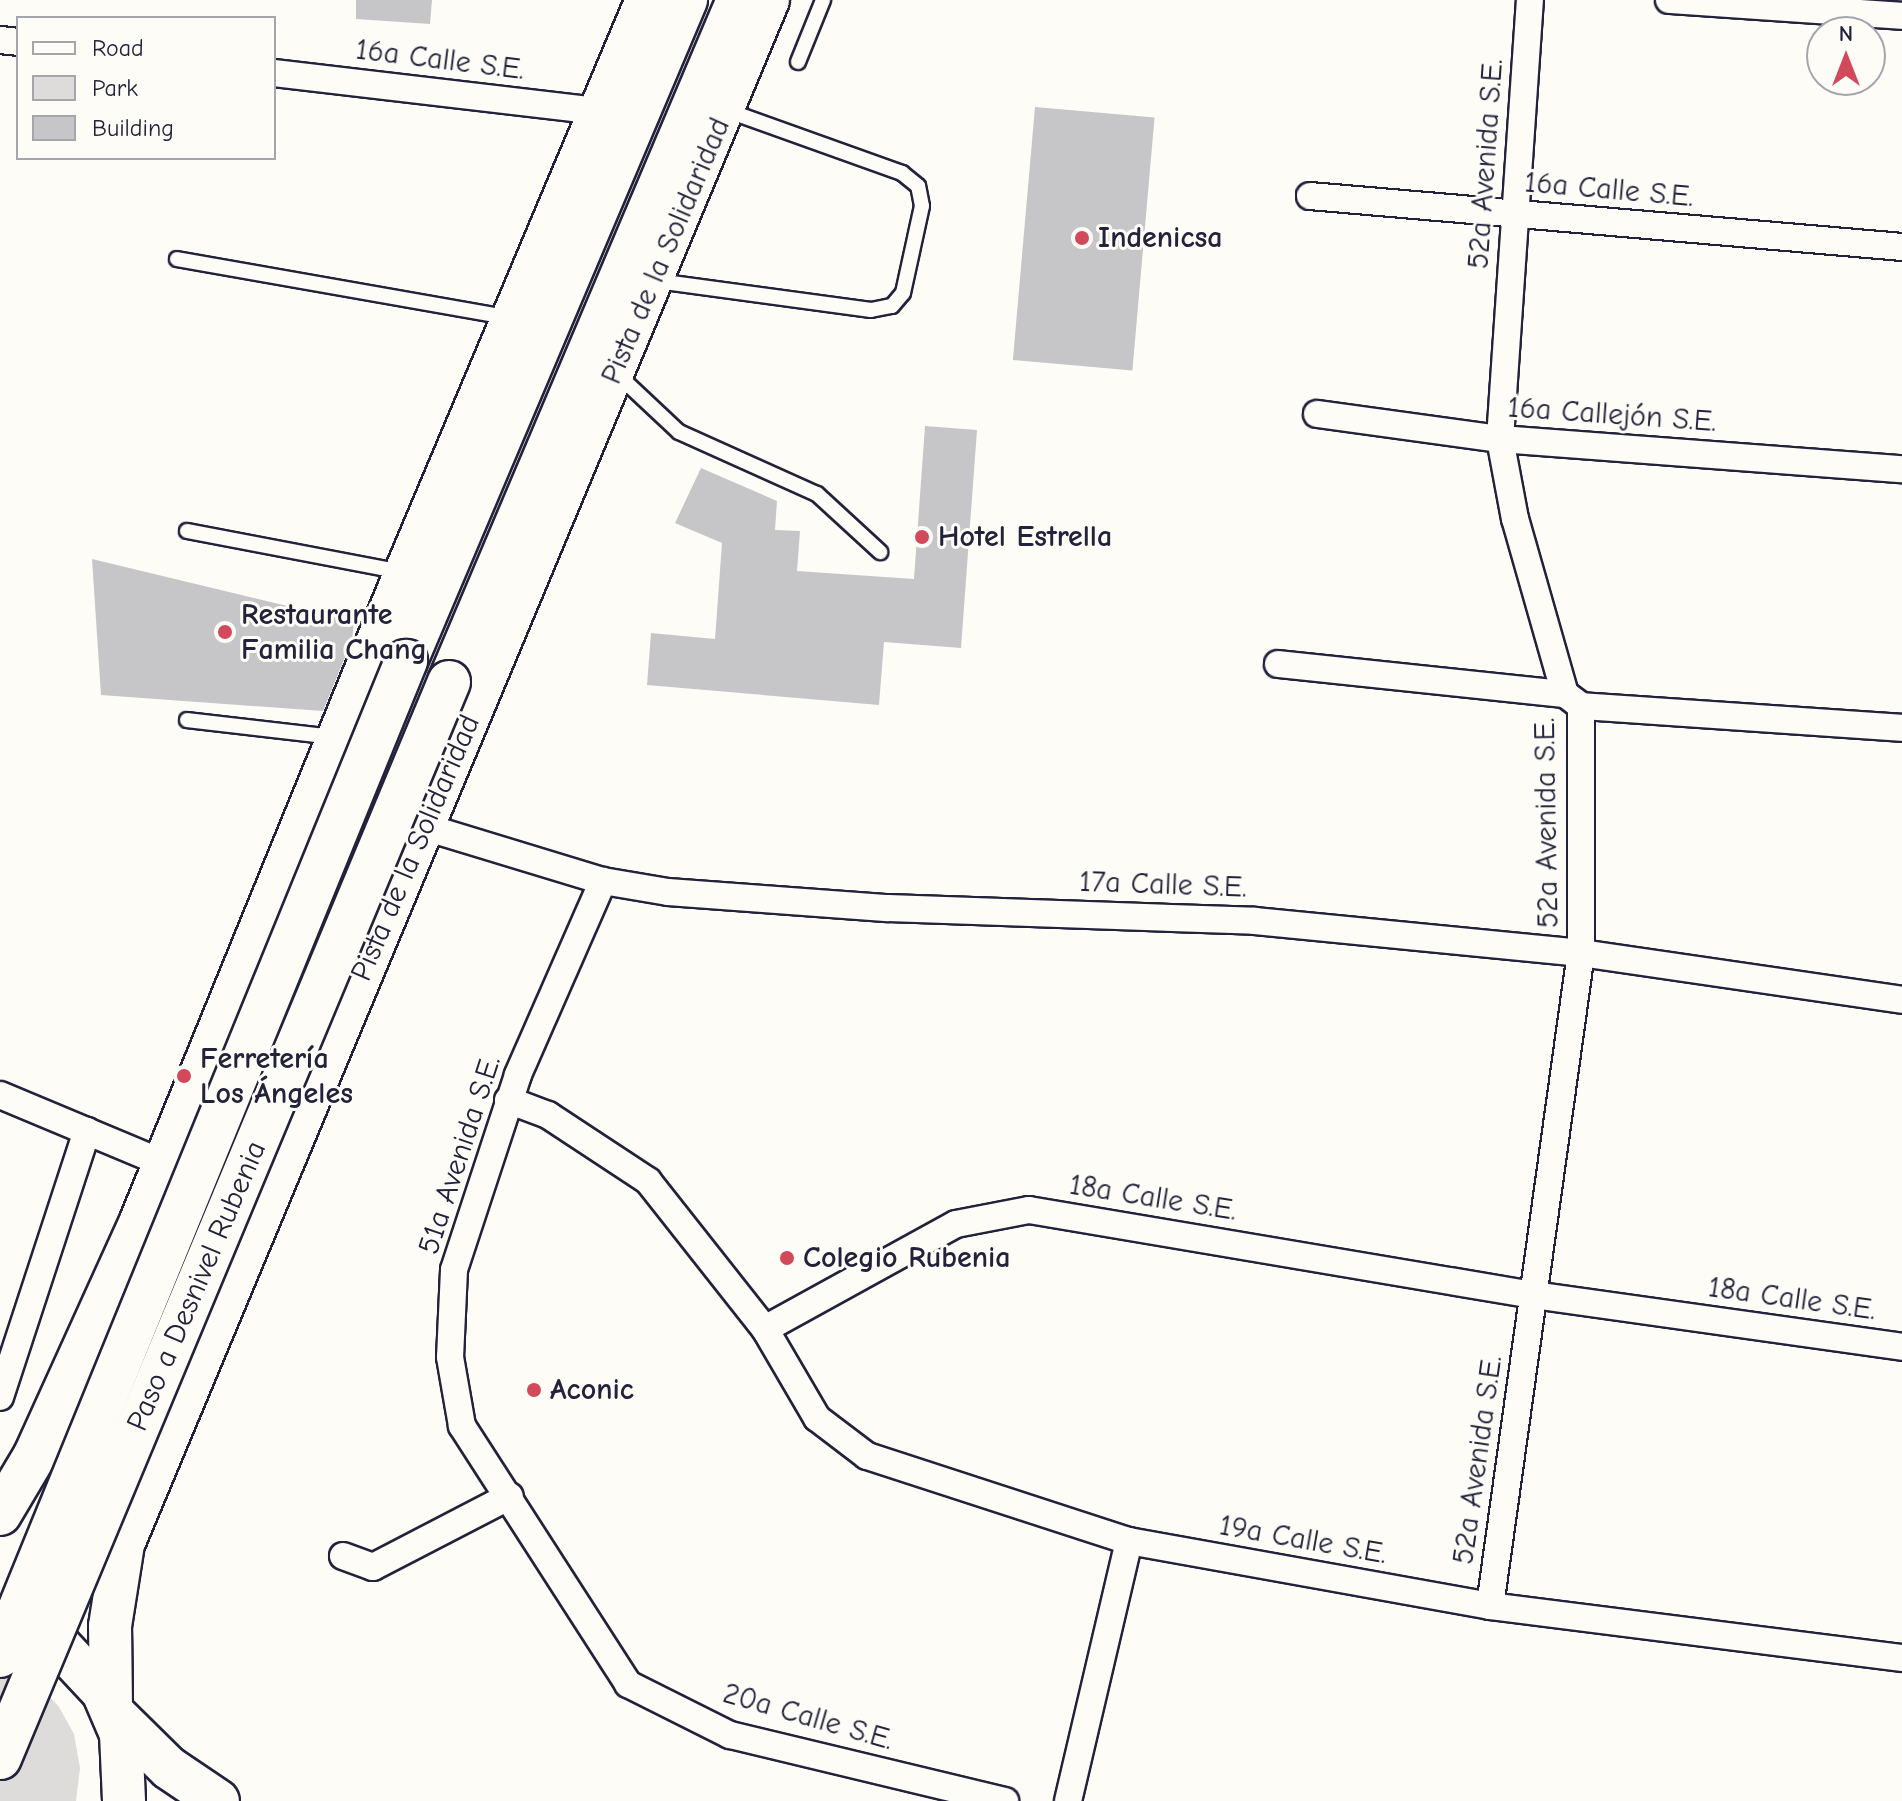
<!DOCTYPE html>
<html>
<head>
<meta charset="utf-8">
<style>
  body { margin:0 }
  #map { position:relative; width:1902px; height:1801px; overflow:hidden; background:#fdfcf7; font-family:"Comic Neue",sans-serif }
  div>[style] { position:absolute }
  [style*='--x'] { left:calc(var(--x)*1px); top:calc(var(--y)*1px); width:calc(var(--w)*1px); rotate:calc(var(--a)*1deg) }
  .green>* { inset:0; background:#dddcdb }
  .building>* { inset:0; background:#c6c6c8; transform-origin:0 0 }
  .roads { filter:drop-shadow(2px 0 #22223b) drop-shadow(-2px 0 #22223b) drop-shadow(0 2px #22223b) drop-shadow(0 -2px #22223b) }
  .lane>* { height:14px; margin:-7px; padding:0 7px; transform-origin:7px; border-radius:7px; background:#fdfcf7 }
  .street>* { height:26px; margin:-13px; padding:0 13px; transform-origin:13px; border-radius:13px; background:#fdfcf7 }
  .primary>* { height:42px; margin:-21px; padding:0 21px; transform-origin:21px; border-radius:21px; background:#fdfcf7 }
  .bridges { filter:drop-shadow(2px 0 #22223b) drop-shadow(-2px 0 #22223b) drop-shadow(0 2px #22223b) drop-shadow(0 -2px #22223b) }
  .primary-bridge>* { height:42px; margin:-21px; padding:0 21px; transform-origin:21px; border-radius:21px; background:#fdfcf7 }
  .dots>* { width:22px; height:22px; translate:-50% -50%; box-sizing:border-box; border:4px solid #fdfcf7; border-radius:50% }
  span { translate:-50% -50%; white-space:nowrap; text-align:center; line-height:1.15; -webkit-text-stroke:6px #fdfcf7; paint-order:stroke }
  .street-label { font-size:30px; color:#22223b }
  .poi-label { font-size:30px; color:#22223b; font-weight:700 }
  .left { translate:0 -50%; text-align:left }
  .legend { position:absolute; left:16px; top:16px; width:260px; height:144px; box-sizing:border-box; background:#fdfcf7; border:2px solid #a5a5ac; margin:0; padding:10px 14px; list-style:none; font-size:24px; color:#22223b }
  .legend li { display:flex; align-items:center; gap:16px; height:40px }
  .legend b { width:40px; border:2px solid #a5a5ac }
  .north { position:absolute; left:1806px; top:16px; width:80px; height:80px; box-sizing:border-box; background:#fdfcf7; border:2px solid #a5a5ac; border-radius:50%; rotate:0deg; font-size:22px; font-weight:700; line-height:32px; text-align:center; color:#22223b }
  .north::after { content:''; display:block; margin:auto; width:28px; height:36px; background:#d1495b; clip-path:polygon(50% 0,100% 100%,50% 72%,0 100%) }
</style>
</head>
<body>
<div id="map">
  <div class="green">
    <div style="clip-path:polygon(0 1665px,40px 1686px,59px 1707px,74px 1734px,80px 1768px,76px 1801px,0 1801px)"></div>
  </div>
  <div class="building">
    <div style="clip-path:polygon(356px 0,432px 0,430px 24px,356px 19px)"></div>
    <div style="left:1035px;top:107px;width:120px;height:254px;rotate:5deg"></div>
    <div style="clip-path:polygon(925px 426px,977px 430px,961px 648px,884px 642px,879px 705px,647px 685px,651px 633px,715px 639px,722px 543px,675px 523px,701px 468px,777px 501px,775px 530px,800px 531px,797px 571px,914px 579px)"></div>
    <div style="clip-path:polygon(92px 559px,354px 622px,352px 640px,323px 711px,101px 695px)"></div>
  </div>
  <div class="roads">
    <div class="lane">
      <div style="--x:798;--y:62;--w:67;--a:-68"></div>
      <div style="--x:177;--y:259;--w:335;--a:10"></div>
      <div style="--x:657;--y:281;--w:216;--a:7.7"></div>
      <div style="--x:871;--y:310;--w:21;--a:-11"></div>
      <div style="--x:892;--y:306;--w:17;--a:-50"></div>
      <div style="--x:903;--y:293;--w:89;--a:-77.7"></div>
      <div style="--x:922;--y:206;--w:20;--a:-101"></div>
      <div style="--x:918;--y:186;--w:21;--a:-141"></div>
      <div style="--x:902;--y:173;--w:187;--a:-160.3"></div>
      <div style="--x:618;--y:375;--w:83;--a:43.1"></div>
      <div style="--x:679;--y:432;--w:151;--a:24.2"></div>
      <div style="--x:817;--y:494;--w:86;--a:42.6"></div>
      <div style="--x:187;--y:531;--w:218;--a:10.8"></div>
      <div style="--x:187;--y:720;--w:149;--a:6.6"></div>
    </div>
    <div class="street">
      <div style="--x:1669;--y:0;--w:234;--a:3.9"></div>
      <div style="--x:0;--y:40;--w:18;--a:6"></div>
      <div style="--x:274;--y:73;--w:327;--a:6.7"></div>
      <div style="--x:1310;--y:196;--w:594;--a:4.92"></div>
      <div style="--x:1317;--y:414;--w:185;--a:7.8"></div>
      <div style="--x:1500;--y:439;--w:403;--a:4.3"></div>
      <div style="--x:1278;--y:664;--w:289;--a:6"></div>
      <div style="--x:1581;--y:706;--w:322;--a:3.9"></div>
      <div style="--x:425;--y:827;--w:186;--a:16.9"></div>
      <div style="--x:603;--y:881;--w:66;--a:9.6"></div>
      <div style="--x:668;--y:892;--w:221;--a:4.2"></div>
      <div style="--x:888;--y:908;--w:367;--a:2"></div>
      <div style="--x:1255;--y:921;--w:328;--a:5.6"></div>
      <div style="--x:1581;--y:953;--w:324;--a:8.3"></div>
      <div style="--x:603;--y:881;--w:212;--a:113.7"></div>
      <div style="--x:518;--y:1075;--w:205;--a:108.2"></div>
      <div style="--x:454;--y:1270;--w:87;--a:92.6"></div>
      <div style="--x:450;--y:1357;--w:70;--a:80.1"></div>
      <div style="--x:462;--y:1426;--w:307;--a:57.2"></div>
      <div style="--x:628;--y:1684;--w:114;--a:26.6"></div>
      <div style="--x:730;--y:1735;--w:283;--a:13.5"></div>
      <div style="--x:0;--y:1095;--w:179;--a:22.7"></div>
      <div style="--x:508;--y:1100;--w:43;--a:20.6"></div>
      <div style="--x:548;--y:1115;--w:120;--a:33.4"></div>
      <div style="--x:648;--y:1181;--w:189;--a:51.7"></div>
      <div style="--x:765;--y:1329;--w:103;--a:59.7"></div>
      <div style="--x:817;--y:1418;--w:63;--a:37.2"></div>
      <div style="--x:867;--y:1456;--w:275;--a:18"></div>
      <div style="--x:1129;--y:1541;--w:367;--a:10.2"></div>
      <div style="--x:1490;--y:1606;--w:415;--a:7.2"></div>
      <div style="--x:765;--y:1329;--w:218;--a:-28.8"></div>
      <div style="--x:956;--y:1224;--w:74;--a:-10.9"></div>
      <div style="--x:1029;--y:1210;--w:511;--a:9.57"></div>
      <div style="--x:1533;--y:1295;--w:373;--a:8"></div>
      <div style="--x:0;--y:1397;--w:280;--a:-71.9"></div>
      <div style="--x:343;--y:1556;--w:32;--a:20"></div>
      <div style="--x:373;--y:1567;--w:154;--a:-27.4"></div>
      <div style="--x:1490;--y:1606;--w:659;--a:-82.07"></div>
      <div style="--x:1581;--y:953;--w:247;--a:-90"></div>
      <div style="--x:1581;--y:706;--w:20;--a:-143"></div>
      <div style="--x:1565;--y:694;--w:182;--a:-105.9"></div>
      <div style="--x:1515;--y:519;--w:81;--a:-100.6"></div>
      <div style="--x:1500;--y:439;--w:440;--a:-86.1"></div>
      <div style="--x:1068;--y:1801;--w:267;--a:-76.8"></div>
    </div>
    <div class="primary">
      <div style="--x:406;--y:661;--w:718;--a:-67.04"></div>
      <div style="--x:449;--y:682;--w:741;--a:-67.04"></div>
      <div style="--x:0;--y:1514;--w:69;--a:-59.3"></div>
      <div style="--x:35;--y:1455;--w:257;--a:-65.6"></div>
      <div style="--x:141;--y:1221;--w:701;--a:-67.79"></div>
      <div style="--x:406;--y:572;--w:621;--a:-67.15"></div>
      <div style="--x:19;--y:1625;--w:45;--a:26.6"></div>
      <div style="--x:59;--y:1645;--w:64;--a:46.9"></div>
      <div style="--x:103;--y:1692;--w:46;--a:66.8"></div>
      <div style="--x:121;--y:1734;--w:67;--a:87.4"></div>
      <div style="--x:111;--y:1706;--w:80;--a:-90.7"></div>
      <div style="--x:110;--y:1626;--w:83;--a:-81"></div>
      <div style="--x:123;--y:1544;--w:1673;--a:-67.33"></div>
      <div style="--x:116;--y:1716;--w:74;--a:44.5"></div>
      <div style="--x:169;--y:1768;--w:59;--a:34"></div>
    </div>
  </div>
  <div class="bridges">
    <div class="primary-bridge">
      <div style="--x:0;--y:1656;--w:1075;--a:-67.8"></div>
      <div style="--x:0;--y:1758;--w:1166;--a:-67.35"></div>
    </div>
  </div>
  <div class="dots">
    <div style="left:1082px;top:238px;background:#d1495b"></div>
    <div style="left:922px;top:537px;background:#d1495b"></div>
    <div style="left:225px;top:632px;background:#d1495b"></div>
    <div style="left:184px;top:1076px;background:#d1495b"></div>
    <div style="left:787px;top:1258px;background:#d1495b"></div>
    <div style="left:534px;top:1390px;background:#d1495b"></div>
  </div>
  <div class="street-label">
    <span style="left:440px;top:60px;rotate:7deg">16a Calle S.E.</span>
    <span style="left:1486px;top:164px;rotate:-86deg">52a Avenida S.E.</span>
    <span style="left:1609px;top:190px;rotate:5deg">16a Calle S.E.</span>
    <span style="left:666px;top:251px;rotate:-67deg">Pista de la Solidaridad</span>
    <span style="left:1612px;top:415px;rotate:4deg">16a Callejón S.E.</span>
    <span style="left:1547px;top:823px;rotate:-91deg">52a Avenida S.E.</span>
    <span style="left:416px;top:848px;rotate:-67deg">Pista de la Solidaridad</span>
    <span style="left:1163px;top:885px;rotate:2deg">17a Calle S.E.</span>
    <span style="left:460px;top:1155px;rotate:-72deg">51a Avenida S.E.</span>
    <span style="left:1153px;top:1198px;rotate:9deg">18a Calle S.E.</span>
    <span style="left:197px;top:1286px;rotate:-67deg">Paso a Desnivel Rubenia</span>
    <span style="left:1792px;top:1299px;rotate:8deg">18a Calle S.E.</span>
    <span style="left:1478px;top:1460px;rotate:-82deg">52a Avenida S.E.</span>
    <span style="left:1303px;top:1540px;rotate:10deg">19a Calle S.E.</span>
    <span style="left:808px;top:1717px;rotate:16deg">20a Calle S.E.</span>
  </div>
  <div class="poi-label">
    <span class="left" style="left:1098px;top:238px">Indenicsa</span>
    <span class="left" style="left:938px;top:537px">Hotel Estrella</span>
    <span class="left" style="left:241px;top:632px">Restaurante<br>Familia Chang</span>
    <span class="left" style="left:200px;top:1076px">Ferretería<br>Los Ángeles</span>
    <span class="left" style="left:803px;top:1258px">Colegio Rubenia</span>
    <span class="left" style="left:550px;top:1390px">Aconic</span>
  </div>
  <ul class="legend">
  <li><b style="height:10px;background:#fdfcf7"></b>Road</li>
  <li><b style="height:22px;background:#dddcdb"></b>Park</li>
  <li><b style="height:22px;background:#c6c6c8"></b>Building</li>
  </ul>
  <div class="north">N</div>
</div>
</body>
</html>
